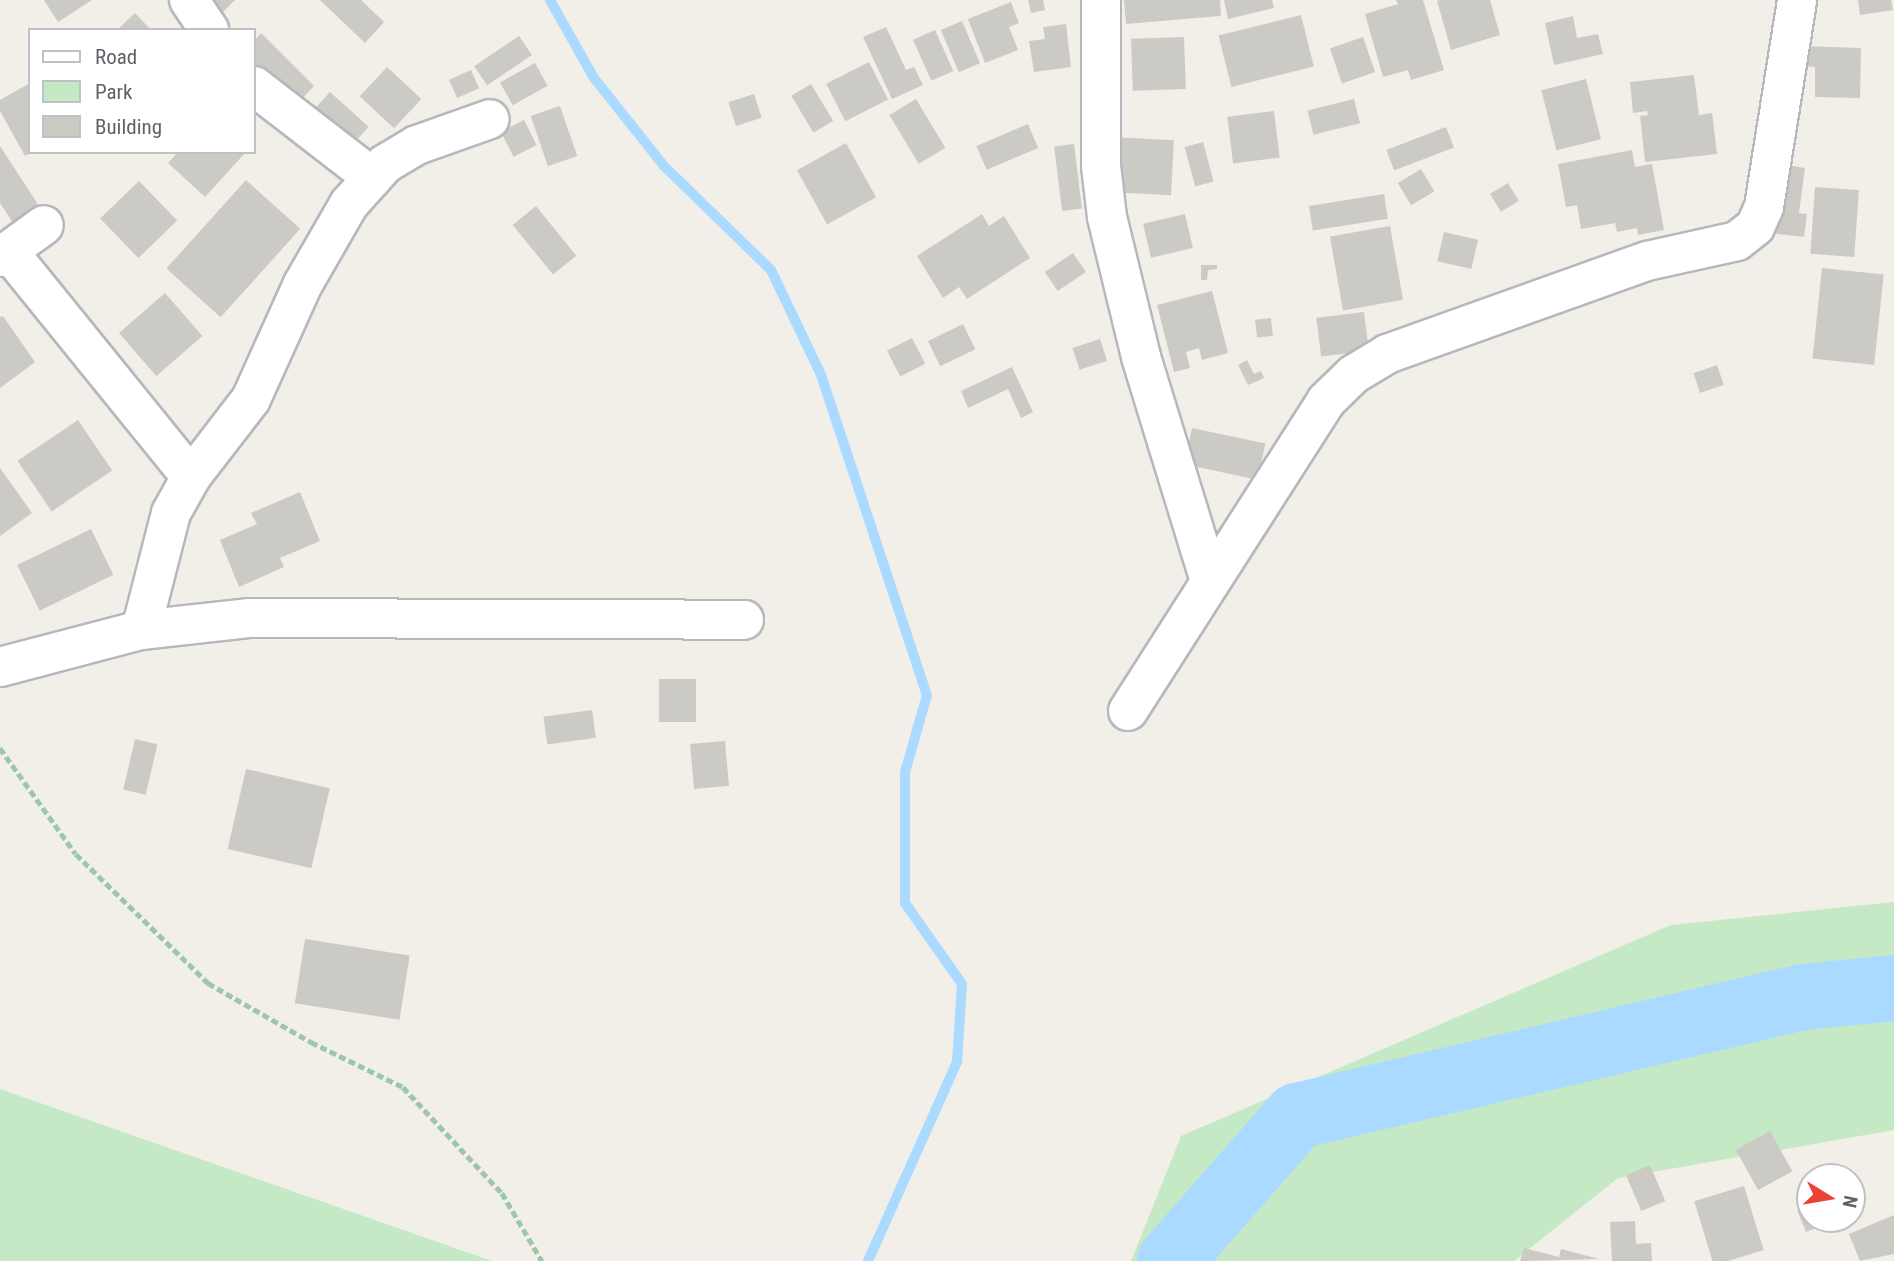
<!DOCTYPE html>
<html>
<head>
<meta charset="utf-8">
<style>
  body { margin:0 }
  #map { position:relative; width:1894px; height:1261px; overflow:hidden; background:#f1efe8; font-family:"Roboto Condensed",sans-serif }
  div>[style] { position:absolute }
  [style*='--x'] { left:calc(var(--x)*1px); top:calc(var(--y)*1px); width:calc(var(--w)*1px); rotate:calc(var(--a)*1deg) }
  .green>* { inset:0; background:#c5e8c5 }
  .stream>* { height:10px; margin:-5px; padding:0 5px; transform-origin:5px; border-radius:5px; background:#aadaff }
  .river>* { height:66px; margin:-33px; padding:0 33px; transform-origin:33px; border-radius:33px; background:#aadaff }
  .building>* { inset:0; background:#cccac5; transform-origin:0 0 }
  .path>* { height:4.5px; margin-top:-2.25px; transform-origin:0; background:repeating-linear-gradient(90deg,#9cc7a9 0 7px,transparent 0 10.5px) }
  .roads { filter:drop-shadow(2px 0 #b5b8bc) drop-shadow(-2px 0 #b5b8bc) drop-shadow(0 2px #b5b8bc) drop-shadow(0 -2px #b5b8bc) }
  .minor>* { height:38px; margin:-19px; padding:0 19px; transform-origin:19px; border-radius:19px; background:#fff }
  span { translate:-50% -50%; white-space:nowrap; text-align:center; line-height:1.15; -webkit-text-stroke:5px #fff; paint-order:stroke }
  .legend { position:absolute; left:28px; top:28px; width:228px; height:126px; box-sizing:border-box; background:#fff; border:2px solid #bfc1c3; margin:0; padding:9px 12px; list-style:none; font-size:21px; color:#5f6368 }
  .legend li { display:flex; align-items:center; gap:14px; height:35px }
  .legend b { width:35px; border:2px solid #bfc1c3 }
  .north { position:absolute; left:1796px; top:1163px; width:70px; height:70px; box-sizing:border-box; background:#fff; border:2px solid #bfc1c3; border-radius:50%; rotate:101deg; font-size:19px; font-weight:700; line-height:28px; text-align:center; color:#5f6368 }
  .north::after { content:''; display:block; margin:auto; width:24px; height:32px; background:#ea4335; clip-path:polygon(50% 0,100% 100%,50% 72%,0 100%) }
</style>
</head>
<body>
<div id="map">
  <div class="green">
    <div style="clip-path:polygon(1894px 902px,1894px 1130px,1618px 1178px,1514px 1261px,1131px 1261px,1181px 1136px,1671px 925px)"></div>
    <div style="clip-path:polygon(0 1089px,492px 1261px,0 1261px)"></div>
  </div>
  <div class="stream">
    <div style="--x:550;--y:0;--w:90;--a:60.6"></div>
    <div style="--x:594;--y:78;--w:112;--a:51.5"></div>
    <div style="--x:664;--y:166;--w:149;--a:44.2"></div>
    <div style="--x:771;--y:270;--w:116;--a:64.5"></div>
    <div style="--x:821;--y:375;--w:337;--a:71.7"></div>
    <div style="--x:927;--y:695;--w:80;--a:105.9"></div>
    <div style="--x:905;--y:772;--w:131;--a:90"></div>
    <div style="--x:905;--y:903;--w:99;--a:54.9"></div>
    <div style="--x:962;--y:984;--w:78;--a:93.7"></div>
    <div style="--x:957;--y:1062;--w:218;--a:114.1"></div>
  </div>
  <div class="river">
    <div style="--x:1170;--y:1261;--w:193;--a:-48.8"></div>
    <div style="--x:1297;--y:1116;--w:520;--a:-13.23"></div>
    <div style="--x:1803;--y:997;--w:91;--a:-5.6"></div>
  </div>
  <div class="building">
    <div style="clip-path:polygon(44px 0,92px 0,58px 22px)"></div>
    <div style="clip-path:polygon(207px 0,235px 0,221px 14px)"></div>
    <div style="clip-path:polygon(320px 0,361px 0,384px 22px,365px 43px)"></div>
    <div style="clip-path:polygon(1028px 0,1043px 0,1045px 10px,1031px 13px)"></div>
    <div style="clip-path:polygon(1124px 0,1220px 0,1221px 16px,1126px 24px)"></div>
    <div style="clip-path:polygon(1224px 0,1272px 0,1274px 8px,1228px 19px)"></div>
    <div style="clip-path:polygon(1396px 0,1423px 0,1444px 70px,1411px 80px,1408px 70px,1383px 77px,1365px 14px,1398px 4px)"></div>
    <div style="clip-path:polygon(1440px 0,1490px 0,1500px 35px,1451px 50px,1437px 1px)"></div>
    <div style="clip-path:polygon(1858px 0,1891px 0,1893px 10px,1860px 15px)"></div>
    <div style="clip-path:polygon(1011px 2px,1019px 23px,1009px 27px,1018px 50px,985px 63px,968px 19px)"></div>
    <div style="clip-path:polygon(135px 13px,151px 30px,117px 30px)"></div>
    <div style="left:1301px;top:15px;width:53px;height:85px;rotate:76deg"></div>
    <div style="clip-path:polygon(1573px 16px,1577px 38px,1598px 34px,1603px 54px,1554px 65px,1545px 23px)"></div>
    <div style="left:962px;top:21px;width:46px;height:23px;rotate:67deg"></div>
    <div style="clip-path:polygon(1066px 24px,1071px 67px,1034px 72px,1029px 41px,1045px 39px,1043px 27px)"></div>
    <div style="clip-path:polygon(886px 27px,906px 70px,914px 67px,923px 85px,892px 99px,863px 37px)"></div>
    <div style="left:935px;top:30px;width:45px;height:24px;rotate:66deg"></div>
    <div style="clip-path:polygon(261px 33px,314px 86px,296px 105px,254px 63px,254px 41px)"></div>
    <div style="left:519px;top:36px;width:23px;height:54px;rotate:56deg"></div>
    <div style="left:1184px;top:37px;width:52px;height:53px;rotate:88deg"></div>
    <div style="left:1363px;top:37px;width:37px;height:35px;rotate:71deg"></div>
    <div style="clip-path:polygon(1800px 46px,1861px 48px,1860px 98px,1815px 97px,1815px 67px,1799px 66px)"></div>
    <div style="left:869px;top:62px;width:42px;height:48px;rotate:63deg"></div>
    <div style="left:535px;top:63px;width:26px;height:40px;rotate:61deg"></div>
    <div style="left:387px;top:67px;width:47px;height:40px;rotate:43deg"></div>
    <div style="left:471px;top:70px;width:20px;height:24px;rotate:66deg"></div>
    <div style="clip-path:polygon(1694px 75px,1699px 115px,1712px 113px,1717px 154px,1645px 162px,1640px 116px,1648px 115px,1647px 111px,1633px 113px,1630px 82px)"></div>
    <div style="left:1586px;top:79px;width:62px;height:46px;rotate:76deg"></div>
    <div style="clip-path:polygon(30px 83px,30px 153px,25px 156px,0 111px,0 100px)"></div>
    <div style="left:811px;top:84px;width:43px;height:23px;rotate:59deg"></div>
    <div style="left:330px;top:92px;width:52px;height:23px;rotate:42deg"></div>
    <div style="left:754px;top:94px;width:25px;height:27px;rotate:72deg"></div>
    <div style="left:916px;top:99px;width:57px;height:31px;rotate:59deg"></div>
    <div style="left:1354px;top:99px;width:25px;height:48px;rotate:76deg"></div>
    <div style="left:560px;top:106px;width:53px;height:31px;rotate:71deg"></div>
    <div style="left:1274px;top:111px;width:47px;height:47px;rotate:83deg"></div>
    <div style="left:524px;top:120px;width:28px;height:26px;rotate:63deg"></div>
    <div style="left:1028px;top:124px;width:26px;height:56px;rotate:67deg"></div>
    <div style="left:1446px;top:127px;width:22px;height:64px;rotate:69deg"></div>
    <div style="left:1111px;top:137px;width:63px;height:55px;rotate:3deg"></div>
    <div style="left:1203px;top:142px;width:41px;height:19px;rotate:75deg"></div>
    <div style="left:846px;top:143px;width:62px;height:56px;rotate:61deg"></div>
    <div style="left:1074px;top:144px;width:65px;height:20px;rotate:83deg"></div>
    <div style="clip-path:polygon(0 146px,39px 206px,13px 223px,0 203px)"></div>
    <div style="clip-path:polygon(1632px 150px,1635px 167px,1652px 164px,1664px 230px,1638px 235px,1637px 228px,1617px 232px,1615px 223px,1581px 229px,1577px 205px,1566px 207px,1558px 164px)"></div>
    <div style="clip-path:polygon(178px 152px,246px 152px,205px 197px,168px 163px)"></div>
    <div style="clip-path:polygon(1780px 164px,1805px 168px,1799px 213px,1807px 214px,1804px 237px,1770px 233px)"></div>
    <div style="left:1421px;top:169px;width:26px;height:27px;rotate:59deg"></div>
    <div style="left:246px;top:180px;width:73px;height:119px;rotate:42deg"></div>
    <div style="left:139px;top:181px;width:55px;height:54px;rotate:46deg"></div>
    <div style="left:1508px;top:183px;width:21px;height:21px;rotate:59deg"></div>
    <div style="left:1815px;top:187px;width:44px;height:67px;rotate:4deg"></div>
    <div style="left:1384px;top:194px;width:25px;height:76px;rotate:81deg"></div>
    <div style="left:536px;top:206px;width:64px;height:30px;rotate:51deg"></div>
    <div style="clip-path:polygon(982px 214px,989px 226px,1004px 216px,1030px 258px,967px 299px,959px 287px,943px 298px,917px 256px)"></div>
    <div style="left:1185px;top:214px;width:35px;height:43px;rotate:77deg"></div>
    <div style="left:1390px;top:226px;width:75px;height:61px;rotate:80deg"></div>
    <div style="left:1444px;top:232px;width:35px;height:30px;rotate:13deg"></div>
    <div style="left:1073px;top:253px;width:23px;height:34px;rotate:56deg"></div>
    <div style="clip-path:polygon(1201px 265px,1217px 265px,1217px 269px,1208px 270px,1207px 280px,1201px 280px)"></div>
    <div style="left:1822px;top:268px;width:62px;height:91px;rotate:6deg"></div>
    <div style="clip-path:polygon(1212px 291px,1228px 353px,1202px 360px,1199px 348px,1186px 352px,1190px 368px,1174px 372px,1157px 305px)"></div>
    <div style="left:165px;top:293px;width:57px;height:61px;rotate:49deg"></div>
    <div style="left:1364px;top:312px;width:39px;height:48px;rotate:83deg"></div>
    <div style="clip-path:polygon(3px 316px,35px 362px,0 388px,0 317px)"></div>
    <div style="left:1271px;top:318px;width:18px;height:16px;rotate:84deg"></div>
    <div style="left:963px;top:324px;width:28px;height:39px;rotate:64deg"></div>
    <div style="left:912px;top:338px;width:29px;height:28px;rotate:63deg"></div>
    <div style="left:1100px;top:339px;width:23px;height:29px;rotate:72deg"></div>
    <div style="clip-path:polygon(1247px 360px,1254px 374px,1261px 371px,1264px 378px,1248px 385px,1238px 365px)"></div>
    <div style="left:1717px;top:365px;width:21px;height:25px;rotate:71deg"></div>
    <div style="clip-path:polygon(1012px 367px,1033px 412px,1021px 418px,1008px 389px,968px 408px,961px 391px)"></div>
    <div style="left:78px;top:420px;width:61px;height:73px;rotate:56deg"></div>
    <div style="left:1192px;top:428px;width:75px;height:37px;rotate:12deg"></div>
    <div style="clip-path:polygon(0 468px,32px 513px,0 536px)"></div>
    <div style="clip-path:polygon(300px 492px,320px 541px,280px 558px,284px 567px,239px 587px,220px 540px,257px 524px,251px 513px)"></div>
    <div style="left:91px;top:529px;width:51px;height:82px;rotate:64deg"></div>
    <div style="left:696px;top:679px;width:43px;height:37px;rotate:90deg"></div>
    <div style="left:592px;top:710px;width:28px;height:49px;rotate:82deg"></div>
    <div style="left:135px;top:739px;width:23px;height:52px;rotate:13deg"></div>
    <div style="left:725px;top:741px;width:45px;height:35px;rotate:85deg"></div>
    <div style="left:246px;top:769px;width:86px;height:82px;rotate:13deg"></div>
    <div style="left:305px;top:939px;width:106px;height:65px;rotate:9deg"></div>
    <div style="left:1770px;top:1131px;width:46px;height:39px;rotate:61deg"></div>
    <div style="left:1650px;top:1165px;width:39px;height:26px;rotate:67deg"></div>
    <div style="left:1744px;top:1186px;width:67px;height:52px;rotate:73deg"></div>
    <div style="clip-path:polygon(1810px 1205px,1810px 1219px,1839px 1219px,1806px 1232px,1797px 1210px)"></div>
    <div style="clip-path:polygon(1894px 1215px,1894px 1254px,1860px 1261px,1849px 1234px)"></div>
    <div style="clip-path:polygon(1635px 1221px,1636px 1244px,1651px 1243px,1652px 1261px,1612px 1261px,1610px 1222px)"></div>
    <div style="clip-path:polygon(1524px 1248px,1559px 1257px,1561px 1249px,1599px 1259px,1520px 1261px)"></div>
  </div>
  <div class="path">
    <div style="--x:0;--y:748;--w:130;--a:54.4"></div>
    <div style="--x:76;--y:854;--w:185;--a:44.3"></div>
    <div style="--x:208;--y:983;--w:119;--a:29.8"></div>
    <div style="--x:311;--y:1042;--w:102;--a:26.1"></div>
    <div style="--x:403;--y:1087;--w:145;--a:47"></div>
    <div style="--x:502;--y:1193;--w:79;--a:59.5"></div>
  </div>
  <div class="roads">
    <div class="minor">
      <div style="--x:189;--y:0;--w:36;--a:56"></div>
      <div style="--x:1101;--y:0;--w:166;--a:90"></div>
      <div style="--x:1101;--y:166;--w:51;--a:83.3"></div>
      <div style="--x:1107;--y:217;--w:144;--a:76.3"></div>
      <div style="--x:1141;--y:357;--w:234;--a:72.9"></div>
      <div style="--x:254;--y:86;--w:150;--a:37.7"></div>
      <div style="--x:8;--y:251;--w:291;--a:51"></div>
      <div style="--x:0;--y:257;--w:54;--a:-36"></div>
      <div style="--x:141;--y:630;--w:121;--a:-75.6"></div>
      <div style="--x:171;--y:513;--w:41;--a:-60.9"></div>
      <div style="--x:191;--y:477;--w:98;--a:-52.4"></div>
      <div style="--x:251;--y:399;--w:126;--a:-65.7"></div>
      <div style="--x:303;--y:284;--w:92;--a:-60.1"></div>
      <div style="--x:349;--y:204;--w:54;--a:-48"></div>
      <div style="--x:385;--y:164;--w:37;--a:-31"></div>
      <div style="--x:417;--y:145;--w:77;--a:-19.6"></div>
      <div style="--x:0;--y:667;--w:146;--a:-14.7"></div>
      <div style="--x:141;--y:630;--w:110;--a:-6.3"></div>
      <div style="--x:250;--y:618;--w:494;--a:0.2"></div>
      <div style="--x:1128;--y:711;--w:368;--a:-57.4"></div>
      <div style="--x:1326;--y:401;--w:39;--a:-44"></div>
      <div style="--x:1354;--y:374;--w:39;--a:-31"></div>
      <div style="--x:1387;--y:354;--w:276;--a:-19.7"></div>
      <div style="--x:1647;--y:261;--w:92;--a:-12.5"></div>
      <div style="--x:1737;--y:241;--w:23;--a:-38"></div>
      <div style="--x:1755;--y:227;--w:22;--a:-66"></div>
      <div style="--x:1764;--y:207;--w:210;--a:-80.9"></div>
    </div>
  </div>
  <ul class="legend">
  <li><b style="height:9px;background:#fff"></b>Road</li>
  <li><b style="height:19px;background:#c5e8c5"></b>Park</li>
  <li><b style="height:19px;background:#cccac5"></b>Building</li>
  </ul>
  <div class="north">N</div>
</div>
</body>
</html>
